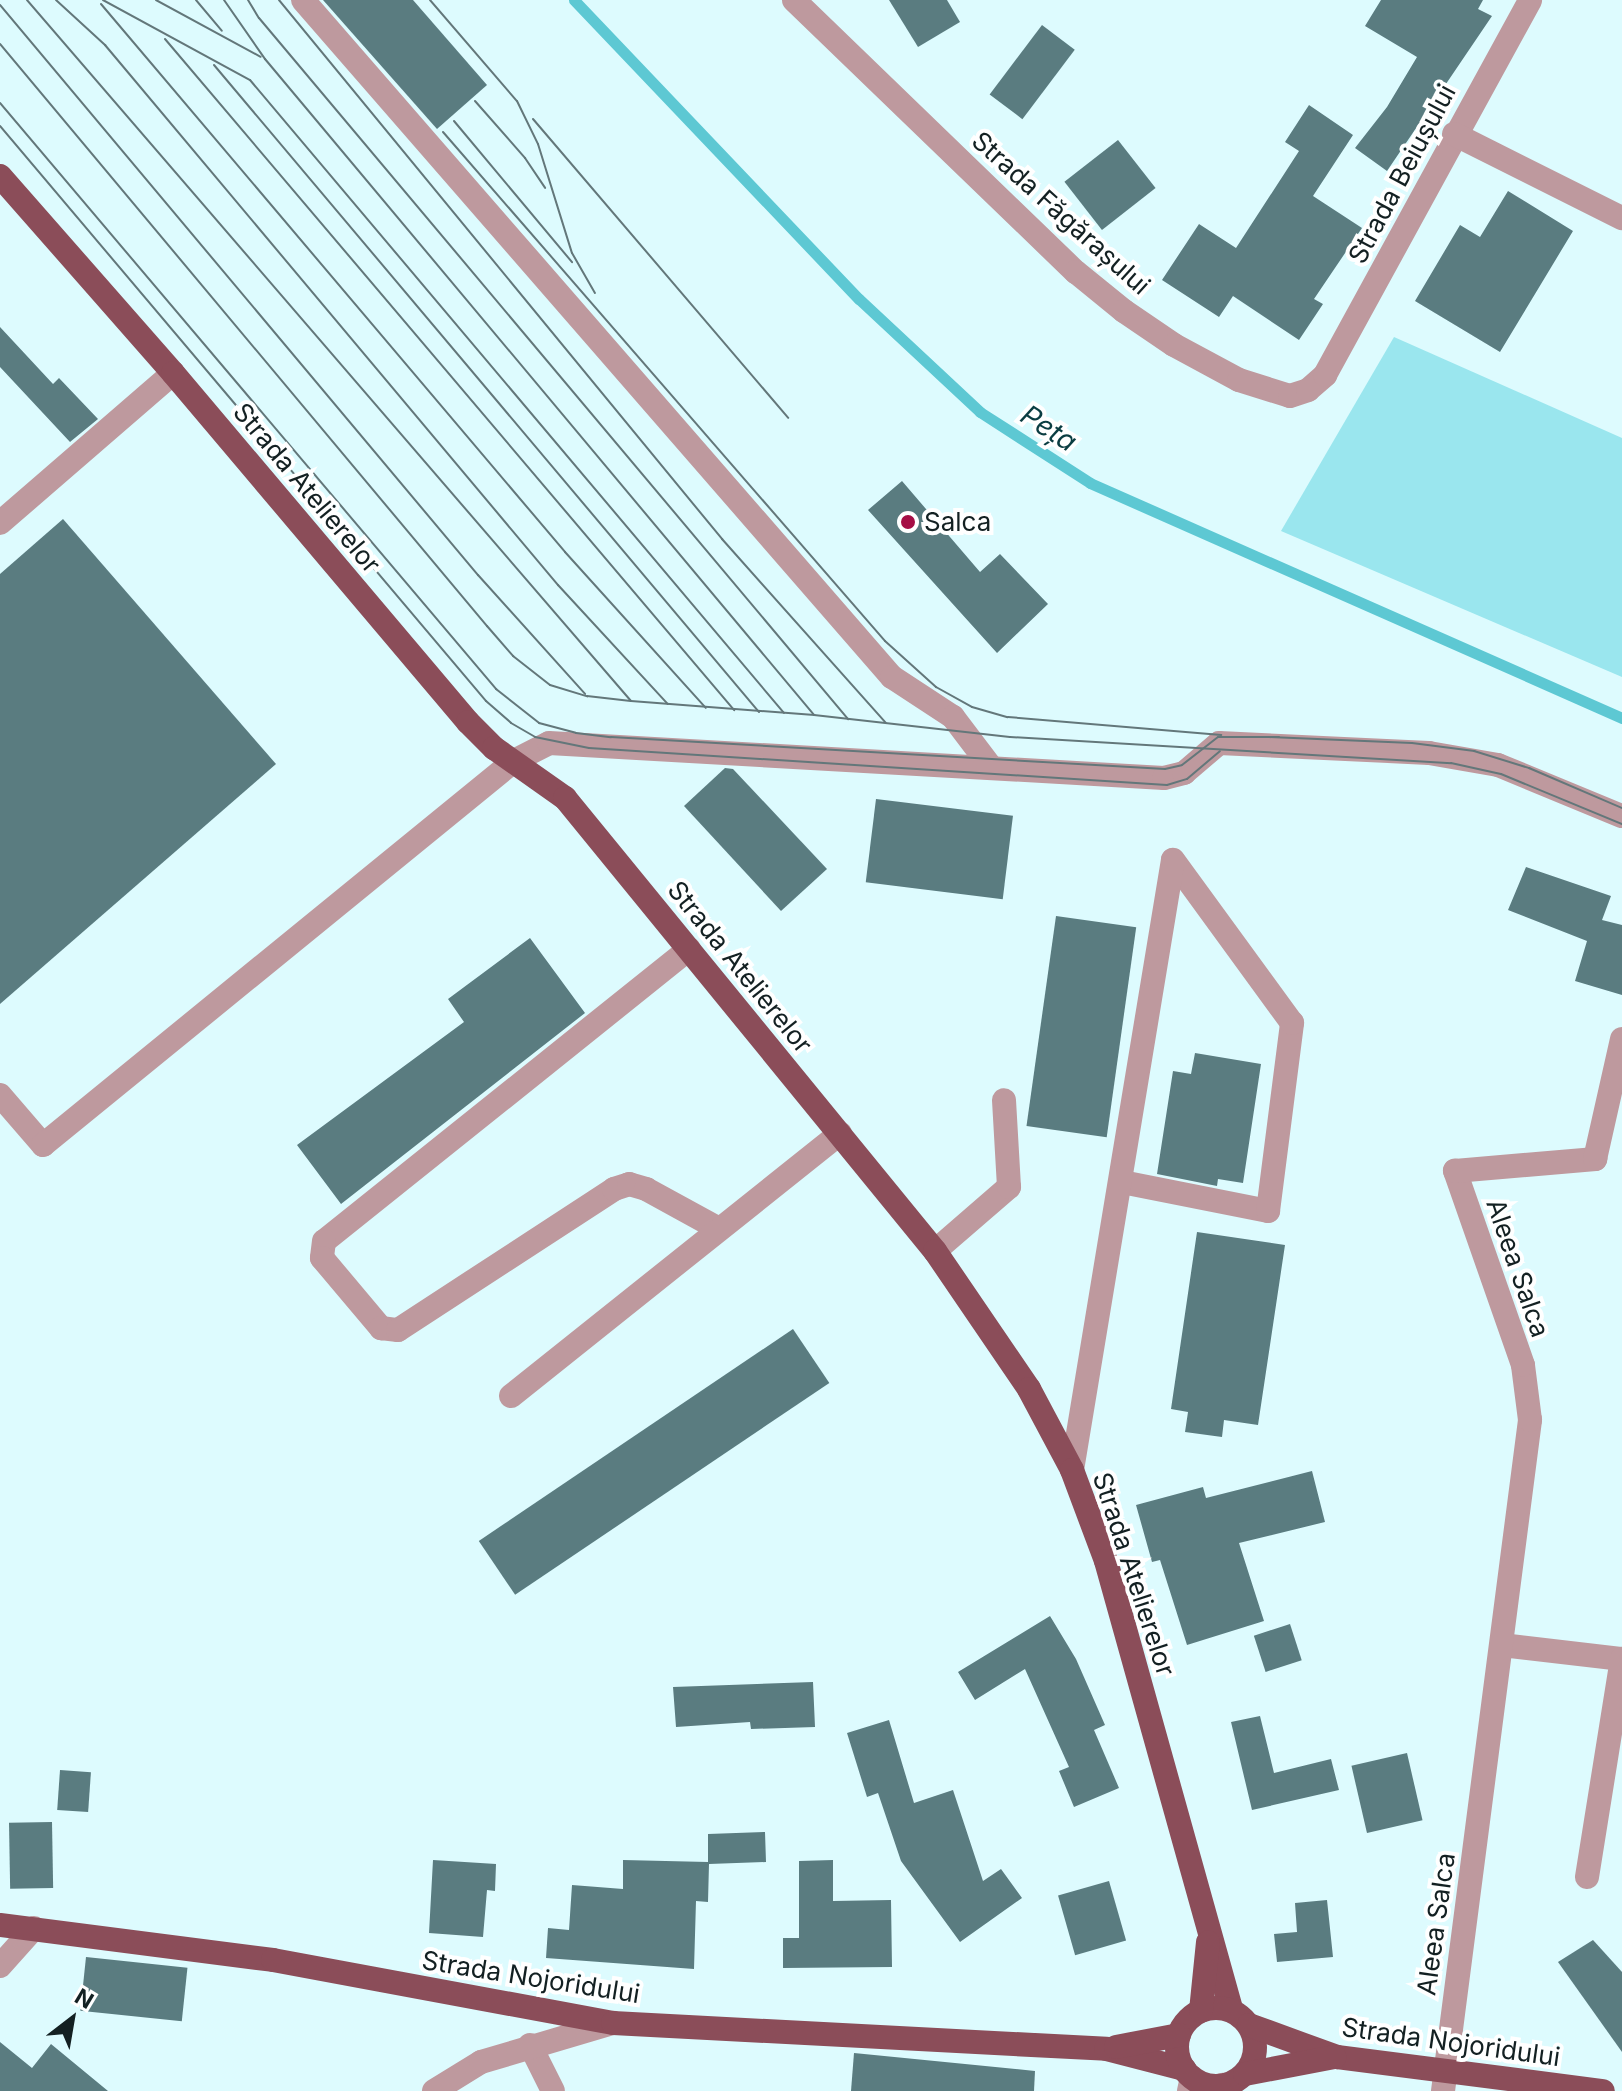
<!DOCTYPE html>
<html>
<head>
<meta charset="utf-8">
<style>
  body { margin:0 }
  #map { position:relative; width:1622px; height:2091px; overflow:hidden; background:#ddfbfe; font-family:Inter,sans-serif }
  div>[style] { position:absolute }
  [style*='--x'] { left:calc(var(--x)*1px); top:calc(var(--y)*1px); width:calc(var(--w)*1px); rotate:calc(var(--a)*1deg) }
  .green>* { inset:0; background:#9ae6ee }
  .stream>* { height:11px; margin:-5.5px; padding:0 5.5px; transform-origin:5.5px; border-radius:5.5px; background:#5dc8d3 }
  .building>* { inset:0; background:#5a7c80; transform-origin:0 0 }
  .minor>* { height:24px; margin:-12px; padding:0 12px; transform-origin:12px; border-radius:12px; background:#be999e }
  .major>* { height:24px; margin:-12px; padding:0 12px; transform-origin:12px; border-radius:12px; background:#8b4d59 }
  .major>.ring { margin:-12px; padding:0; box-sizing:content-box; background:none; border:24px solid #8b4d59; border-radius:50% }
  .tram>* { height:2px; margin:-1px; padding:0 1px; transform-origin:1px; border-radius:1px; background:#63777a }
  .dots>* { width:22px; height:22px; translate:-50% -50%; box-sizing:border-box; border:4px solid #fff; border-radius:50% }
  span { translate:-50% -50%; white-space:nowrap; text-align:center; line-height:1.15; -webkit-text-stroke:8px #fff; paint-order:stroke }
  .street-label { font-size:26px; color:#132022 }
  .poi-label { font-size:26px; color:#132022 }
  .left { translate:0 -50%; text-align:left }
  .water-label { font-size:28px; color:#0a3d42; font-style:italic }
  .north { position:absolute; left:32px; top:1979px; width:80px; height:80px; -webkit-text-stroke:6px #fff; paint-order:stroke; rotate:31deg; font-size:22px; font-weight:700; line-height:32px; text-align:center; color:#132022 }
  .north::after { content:''; display:block; margin:auto; width:28px; height:36px; background:#132022; clip-path:polygon(50% 0,100% 100%,50% 72%,0 100%) }
</style>
</head>
<body>
<div id="map">
  <div class="green">
    <div style="clip-path:polygon(1394px 337px,1622px 438px,1622px 677px,1281px 531px)"></div>
  </div>
  <div class="stream">
    <div style="--x:574;--y:0;--w:413;--a:46.4"></div>
    <div style="--x:859;--y:299;--w:166;--a:43"></div>
    <div style="--x:980;--y:412;--w:131;--a:32.8"></div>
    <div style="--x:1090;--y:483;--w:582;--a:23.83"></div>
  </div>
  <div class="building">
    <div style="clip-path:polygon(323px 0,413px 0,487px 85px,437px 129px)"></div>
    <div style="clip-path:polygon(889px 0,947px 0,960px 22px,918px 47px)"></div>
    <div style="clip-path:polygon(1381px 0,1483px 0,1478px 9px,1492px 16px,1387px 171px,1355px 148px,1387px 107px,1417px 57px,1365px 26px)"></div>
    <div style="left:1042px;top:25px;width:41px;height:87px;rotate:37deg"></div>
    <div style="clip-path:polygon(1309px 105px,1353px 135px,1313px 196px,1362px 228px,1314px 299px,1323px 304px,1299px 340px,1233px 296px,1219px 317px,1162px 280px,1199px 224px,1236px 248px,1299px 151px,1285px 142px)"></div>
    <div style="left:1118px;top:140px;width:61px;height:68px;rotate:52deg"></div>
    <div style="clip-path:polygon(1508px 191px,1573px 231px,1500px 352px,1415px 301px,1460px 225px,1480px 237px)"></div>
    <div style="clip-path:polygon(0 327px,53px 384px,59px 378px,98px 419px,70px 442px,0 367px)"></div>
    <div style="clip-path:polygon(902px 481px,980px 572px,1000px 554px,1048px 604px,997px 653px,868px 510px)"></div>
    <div style="clip-path:polygon(63px 519px,276px 764px,0 1004px,0 574px)"></div>
    <div style="clip-path:polygon(725px 768px,733px 769px,827px 869px,781px 911px,684px 806px)"></div>
    <div style="left:876px;top:799px;width:138px;height:84px;rotate:7deg"></div>
    <div style="clip-path:polygon(1526px 867px,1611px 896px,1602px 920px,1622px 925px,1622px 995px,1575px 981px,1587px 941px,1508px 910px)"></div>
    <div style="left:1056px;top:916px;width:81px;height:212px;rotate:8deg"></div>
    <div style="clip-path:polygon(530px 938px,585px 1013px,341px 1204px,297px 1145px,464px 1022px,448px 999px)"></div>
    <div style="clip-path:polygon(1195px 1053px,1261px 1064px,1243px 1183px,1218px 1179px,1217px 1186px,1157px 1174px,1173px 1071px,1191px 1074px)"></div>
    <div style="clip-path:polygon(1197px 1232px,1285px 1245px,1258px 1425px,1224px 1420px,1222px 1437px,1185px 1432px,1188px 1412px,1171px 1409px)"></div>
    <div style="left:793px;top:1329px;width:65px;height:379px;rotate:56deg"></div>
    <div style="clip-path:polygon(1312px 1471px,1325px 1522px,1239px 1543px,1264px 1621px,1187px 1645px,1160px 1560px,1152px 1562px,1136px 1505px,1203px 1487px,1206px 1498px)"></div>
    <div style="clip-path:polygon(1050px 1616px,1076px 1659px,1105px 1725px,1094px 1730px,1119px 1788px,1074px 1807px,1059px 1771px,1069px 1767px,1025px 1669px,975px 1700px,958px 1672px)"></div>
    <div style="left:1290px;top:1624px;width:38px;height:38px;rotate:72deg"></div>
    <div style="clip-path:polygon(813px 1682px,815px 1727px,751px 1729px,750px 1722px,676px 1727px,673px 1687px)"></div>
    <div style="clip-path:polygon(1260px 1716px,1274px 1773px,1331px 1759px,1339px 1790px,1252px 1810px,1231px 1722px)"></div>
    <div style="clip-path:polygon(889px 1720px,914px 1803px,953px 1790px,983px 1881px,1001px 1869px,1022px 1898px,960px 1942px,901px 1861px,878px 1793px,867px 1797px,847px 1733px)"></div>
    <div style="left:1407px;top:1753px;width:69px;height:57px;rotate:77deg"></div>
    <div style="left:60px;top:1770px;width:31px;height:40px;rotate:4deg"></div>
    <div style="left:52px;top:1822px;width:66px;height:43px;rotate:89deg"></div>
    <div style="clip-path:polygon(765px 1832px,766px 1862px,709px 1864px,708px 1902px,696px 1901px,694px 1969px,546px 1958px,548px 1928px,569px 1930px,572px 1885px,623px 1889px,623px 1860px,708px 1862px,708px 1834px)"></div>
    <div style="clip-path:polygon(433px 1860px,496px 1864px,495px 1891px,487px 1890px,483px 1937px,429px 1933px)"></div>
    <div style="clip-path:polygon(833px 1860px,833px 1901px,891px 1900px,892px 1967px,783px 1968px,783px 1938px,799px 1938px,799px 1861px)"></div>
    <div style="left:1109px;top:1881px;width:62px;height:53px;rotate:74deg"></div>
    <div style="clip-path:polygon(1327px 1900px,1333px 1957px,1277px 1962px,1274px 1934px,1297px 1932px,1295px 1903px)"></div>
    <div style="clip-path:polygon(1593px 1940px,1622px 1972px,1622px 2052px,1558px 1962px)"></div>
    <div style="left:86px;top:1957px;width:102px;height:54px;rotate:6deg"></div>
    <div style="clip-path:polygon(0 2042px,32px 2068px,51px 2044px,108px 2091px,0 2091px)"></div>
    <div style="clip-path:polygon(854px 2053px,1035px 2071px,1034px 2091px,851px 2091px)"></div>
  </div>
  <div class="minor">
    <div style="--x:303;--y:0;--w:897;--a:48.98"></div>
    <div style="--x:892;--y:677;--w:73;--a:33.3"></div>
    <div style="--x:953;--y:717;--w:63;--a:52.8"></div>
    <div style="--x:794;--y:0;--w:392;--a:44"></div>
    <div style="--x:1076;--y:272;--w:62;--a:39.1"></div>
    <div style="--x:1124;--y:311;--w:60;--a:34.2"></div>
    <div style="--x:1174;--y:345;--w:74;--a:28.3"></div>
    <div style="--x:1239;--y:380;--w:53;--a:17.4"></div>
    <div style="--x:1290;--y:396;--w:19;--a:-18"></div>
    <div style="--x:1308;--y:390;--w:23;--a:-41"></div>
    <div style="--x:1325;--y:375;--w:427;--a:-61.3"></div>
    <div style="--x:1454;--y:134;--w:188;--a:26.6"></div>
    <div style="--x:0;--y:523;--w:229;--a:-40.9"></div>
    <div style="--x:689;--y:949;--w:467;--a:141.3"></div>
    <div style="--x:324;--y:1241;--w:17;--a:97"></div>
    <div style="--x:322;--y:1258;--w:92;--a:49.9"></div>
    <div style="--x:381;--y:1328;--w:17;--a:7"></div>
    <div style="--x:398;--y:1330;--w:258;--a:-33.1"></div>
    <div style="--x:614;--y:1189;--w:16;--a:-18"></div>
    <div style="--x:629;--y:1184;--w:18;--a:16"></div>
    <div style="--x:646;--y:1189;--w:83;--a:28.7"></div>
    <div style="--x:0;--y:1095;--w:66;--a:49.3"></div>
    <div style="--x:43;--y:1145;--w:608;--a:-39.19"></div>
    <div style="--x:514;--y:761;--w:39;--a:-27"></div>
    <div style="--x:549;--y:743;--w:616;--a:3.26"></div>
    <div style="--x:1164;--y:778;--w:21;--a:-14"></div>
    <div style="--x:1184;--y:773;--w:46;--a:-40.6"></div>
    <div style="--x:1219;--y:743;--w:210;--a:2.7"></div>
    <div style="--x:1429;--y:753;--w:70;--a:9.9"></div>
    <div style="--x:1498;--y:765;--w:134;--a:22.4"></div>
    <div style="--x:1122;--y:1182;--w:149;--a:11.2"></div>
    <div style="--x:1268;--y:1211;--w:190;--a:-82.7"></div>
    <div style="--x:1292;--y:1023;--w:202;--a:-126.1"></div>
    <div style="--x:935;--y:1251;--w:98;--a:-40.9"></div>
    <div style="--x:1009;--y:1187;--w:87;--a:-93.3"></div>
    <div style="--x:511;--y:1396;--w:421;--a:-38.6"></div>
    <div style="--x:1072;--y:1470;--w:618;--a:-80.6"></div>
    <div style="--x:1502;--y:1645;--w:121;--a:6.7"></div>
    <div style="--x:1587;--y:1877;--w:221;--a:-80.9"></div>
    <div style="--x:0;--y:1966;--w:51;--a:-48.2"></div>
    <div style="--x:530;--y:2045;--w:51;--a:63.4"></div>
    <div style="--x:434;--y:2091;--w:55;--a:-31.7"></div>
    <div style="--x:481;--y:2062;--w:138;--a:-16.5"></div>
    <div style="--x:1189;--y:2091;--w:14;--a:-78"></div>
    <div style="--x:1217;--y:2091;--w:8;--a:-50"></div>
    <div style="--x:1443;--y:2091;--w:677;--a:-82.61"></div>
    <div style="--x:1530;--y:1420;--w:55;--a:-97.3"></div>
    <div style="--x:1523;--y:1365;--w:206;--a:-109.3"></div>
    <div style="--x:1455;--y:1171;--w:141;--a:-4.9"></div>
    <div style="--x:1595;--y:1159;--w:123;--a:-77.3"></div>
  </div>
  <div class="major">
    <div style="--x:0;--y:176;--w:262;--a:48.7"></div>
    <div style="--x:173;--y:373;--w:457;--a:49.8"></div>
    <div style="--x:468;--y:722;--w:37;--a:45"></div>
    <div style="--x:494;--y:748;--w:87;--a:35.2"></div>
    <div style="--x:565;--y:798;--w:585;--a:50.76"></div>
    <div style="--x:935;--y:1251;--w:167;--a:55.7"></div>
    <div style="--x:1029;--y:1389;--w:92;--a:62"></div>
    <div style="--x:1072;--y:1470;--w:97;--a:69.5"></div>
    <div style="--x:1106;--y:1561;--w:467;--a:74.4"></div>
    <div style="--x:0;--y:1925;--w:275;--a:7.3"></div>
    <div style="--x:273;--y:1960;--w:346;--a:10.5"></div>
    <div style="--x:613;--y:2023;--w:494;--a:3"></div>
    <div style="--x:1106;--y:2049;--w:81;--a:14.4"></div>
    <div class="ring" style="left:1177px;top:2008px;width:54px;height:54px"></div>
    <div style="--x:1201;--y:2011;--w:69;--a:-84.2"></div>
    <div style="--x:1249;--y:2025;--w:94;--a:20"></div>
    <div style="--x:1337;--y:2057;--w:268;--a:7.3"></div>
    <div style="--x:1116;--y:2047;--w:64;--a:-10.8"></div>
    <div style="--x:1245;--y:2074;--w:91;--a:-10.8"></div>
  </div>
  <div class="tram">
    <div style="--x:27;--y:0;--w:925;--a:49.25"></div>
    <div style="--x:56;--y:0;--w:67;--a:42.6"></div>
    <div style="--x:105;--y:45;--w:705;--a:50.01"></div>
    <div style="--x:558;--y:585;--w:162;--a:47.3"></div>
    <div style="--x:103;--y:0;--w:167;--a:28.6"></div>
    <div style="--x:250;--y:80;--w:828;--a:49.85"></div>
    <div style="--x:156;--y:0;--w:119;--a:28.5"></div>
    <div style="--x:196;--y:0;--w:40;--a:50"></div>
    <div style="--x:224;--y:0;--w:72;--a:55.2"></div>
    <div style="--x:265;--y:59;--w:855;--a:50.07"></div>
    <div style="--x:248;--y:0;--w:21;--a:59"></div>
    <div style="--x:259;--y:18;--w:916;--a:49.96"></div>
    <div style="--x:279;--y:0;--w:698;--a:50.58"></div>
    <div style="--x:722;--y:539;--w:246;--a:48.3"></div>
    <div style="--x:430;--y:0;--w:133;--a:49.3"></div>
    <div style="--x:517;--y:101;--w:48;--a:64"></div>
    <div style="--x:538;--y:144;--w:114;--a:72.7"></div>
    <div style="--x:572;--y:253;--w:46;--a:60.1"></div>
    <div style="--x:101;--y:4;--w:718;--a:49.74"></div>
    <div style="--x:565;--y:552;--w:210;--a:47.9"></div>
    <div style="--x:0;--y:5;--w:744;--a:50.02"></div>
    <div style="--x:478;--y:575;--w:160;--a:48"></div>
    <div style="--x:165;--y:39;--w:880;--a:49.7"></div>
    <div style="--x:0;--y:44;--w:759;--a:50.08"></div>
    <div style="--x:487;--y:626;--w:40;--a:49"></div>
    <div style="--x:513;--y:656;--w:47;--a:38.1"></div>
    <div style="--x:550;--y:685;--w:39;--a:17"></div>
    <div style="--x:587;--y:696;--w:44;--a:6.5"></div>
    <div style="--x:631;--y:701;--w:184;--a:4.4"></div>
    <div style="--x:814;--y:715;--w:197;--a:6.4"></div>
    <div style="--x:1010;--y:737;--w:442;--a:3.4"></div>
    <div style="--x:1451;--y:763;--w:51;--a:12.4"></div>
    <div style="--x:1501;--y:774;--w:131;--a:22.5"></div>
    <div style="--x:214;--y:65;--w:846;--a:49.89"></div>
    <div style="--x:475;--y:101;--w:76;--a:48.7"></div>
    <div style="--x:525;--y:158;--w:36;--a:56"></div>
    <div style="--x:0;--y:103;--w:768;--a:49.75"></div>
    <div style="--x:496;--y:689;--w:55;--a:38.3"></div>
    <div style="--x:539;--y:723;--w:38;--a:15"></div>
    <div style="--x:576;--y:733;--w:35;--a:7"></div>
    <div style="--x:611;--y:737;--w:555;--a:3.31"></div>
    <div style="--x:1165;--y:769;--w:17;--a:-13"></div>
    <div style="--x:1182;--y:765;--w:46;--a:-37.9"></div>
    <div style="--x:1218;--y:737;--w:61;--a:0"></div>
    <div style="--x:533;--y:119;--w:393;--a:49.5"></div>
    <div style="--x:454;--y:121;--w:184;--a:50.1"></div>
    <div style="--x:0;--y:126;--w:753;--a:49.79"></div>
    <div style="--x:486;--y:701;--w:33;--a:41"></div>
    <div style="--x:511;--y:723;--w:28;--a:30"></div>
    <div style="--x:535;--y:737;--w:55;--a:11.5"></div>
    <div style="--x:589;--y:748;--w:579;--a:3.66"></div>
    <div style="--x:1167;--y:785;--w:21;--a:-17"></div>
    <div style="--x:1187;--y:779;--w:43;--a:-40.3"></div>
    <div style="--x:443;--y:132;--w:674;--a:49.03"></div>
    <div style="--x:885;--y:641;--w:69;--a:42"></div>
    <div style="--x:936;--y:687;--w:41;--a:29.1"></div>
    <div style="--x:972;--y:707;--w:37;--a:16"></div>
    <div style="--x:1008;--y:717;--w:214;--a:4.8"></div>
    <div style="--x:1269;--y:737;--w:143;--a:2.4"></div>
    <div style="--x:1412;--y:743;--w:63;--a:7.4"></div>
    <div style="--x:1474;--y:751;--w:58;--a:17.2"></div>
    <div style="--x:1529;--y:768;--w:101;--a:23.3"></div>
  </div>
  <div class="dots">
    <div style="left:908px;top:522px;background:#a50e45"></div>
  </div>
  <div class="street-label">
    <span style="left:1402px;top:174px;rotate:-62deg">Strada Beiușului</span>
    <span style="left:1061px;top:213px;rotate:42deg">Strada Făgărașului</span>
    <span style="left:307px;top:488px;rotate:50deg">Strada Atelierelor</span>
    <span style="left:740px;top:967px;rotate:51deg">Strada Atelierelor</span>
    <span style="left:1518px;top:1268px;rotate:71deg">Aleea Salca</span>
    <span style="left:1134px;top:1574px;rotate:72deg">Strada Atelierelor</span>
    <span style="left:1436px;top:1924px;rotate:-82deg">Aleea Salca</span>
    <span style="left:531px;top:1977px;rotate:9deg">Strada Nojoridului</span>
    <span style="left:1451px;top:2042px;rotate:8deg">Strada Nojoridului</span>
  </div>
  <div class="poi-label">
    <span class="left" style="left:924px;top:522px">Salca</span>
  </div>
  <div class="water-label">
    <span style="left:1049px;top:428px;rotate:33deg">Peța</span>
  </div>
  <div class="north">N</div>
</div>
</body>
</html>
